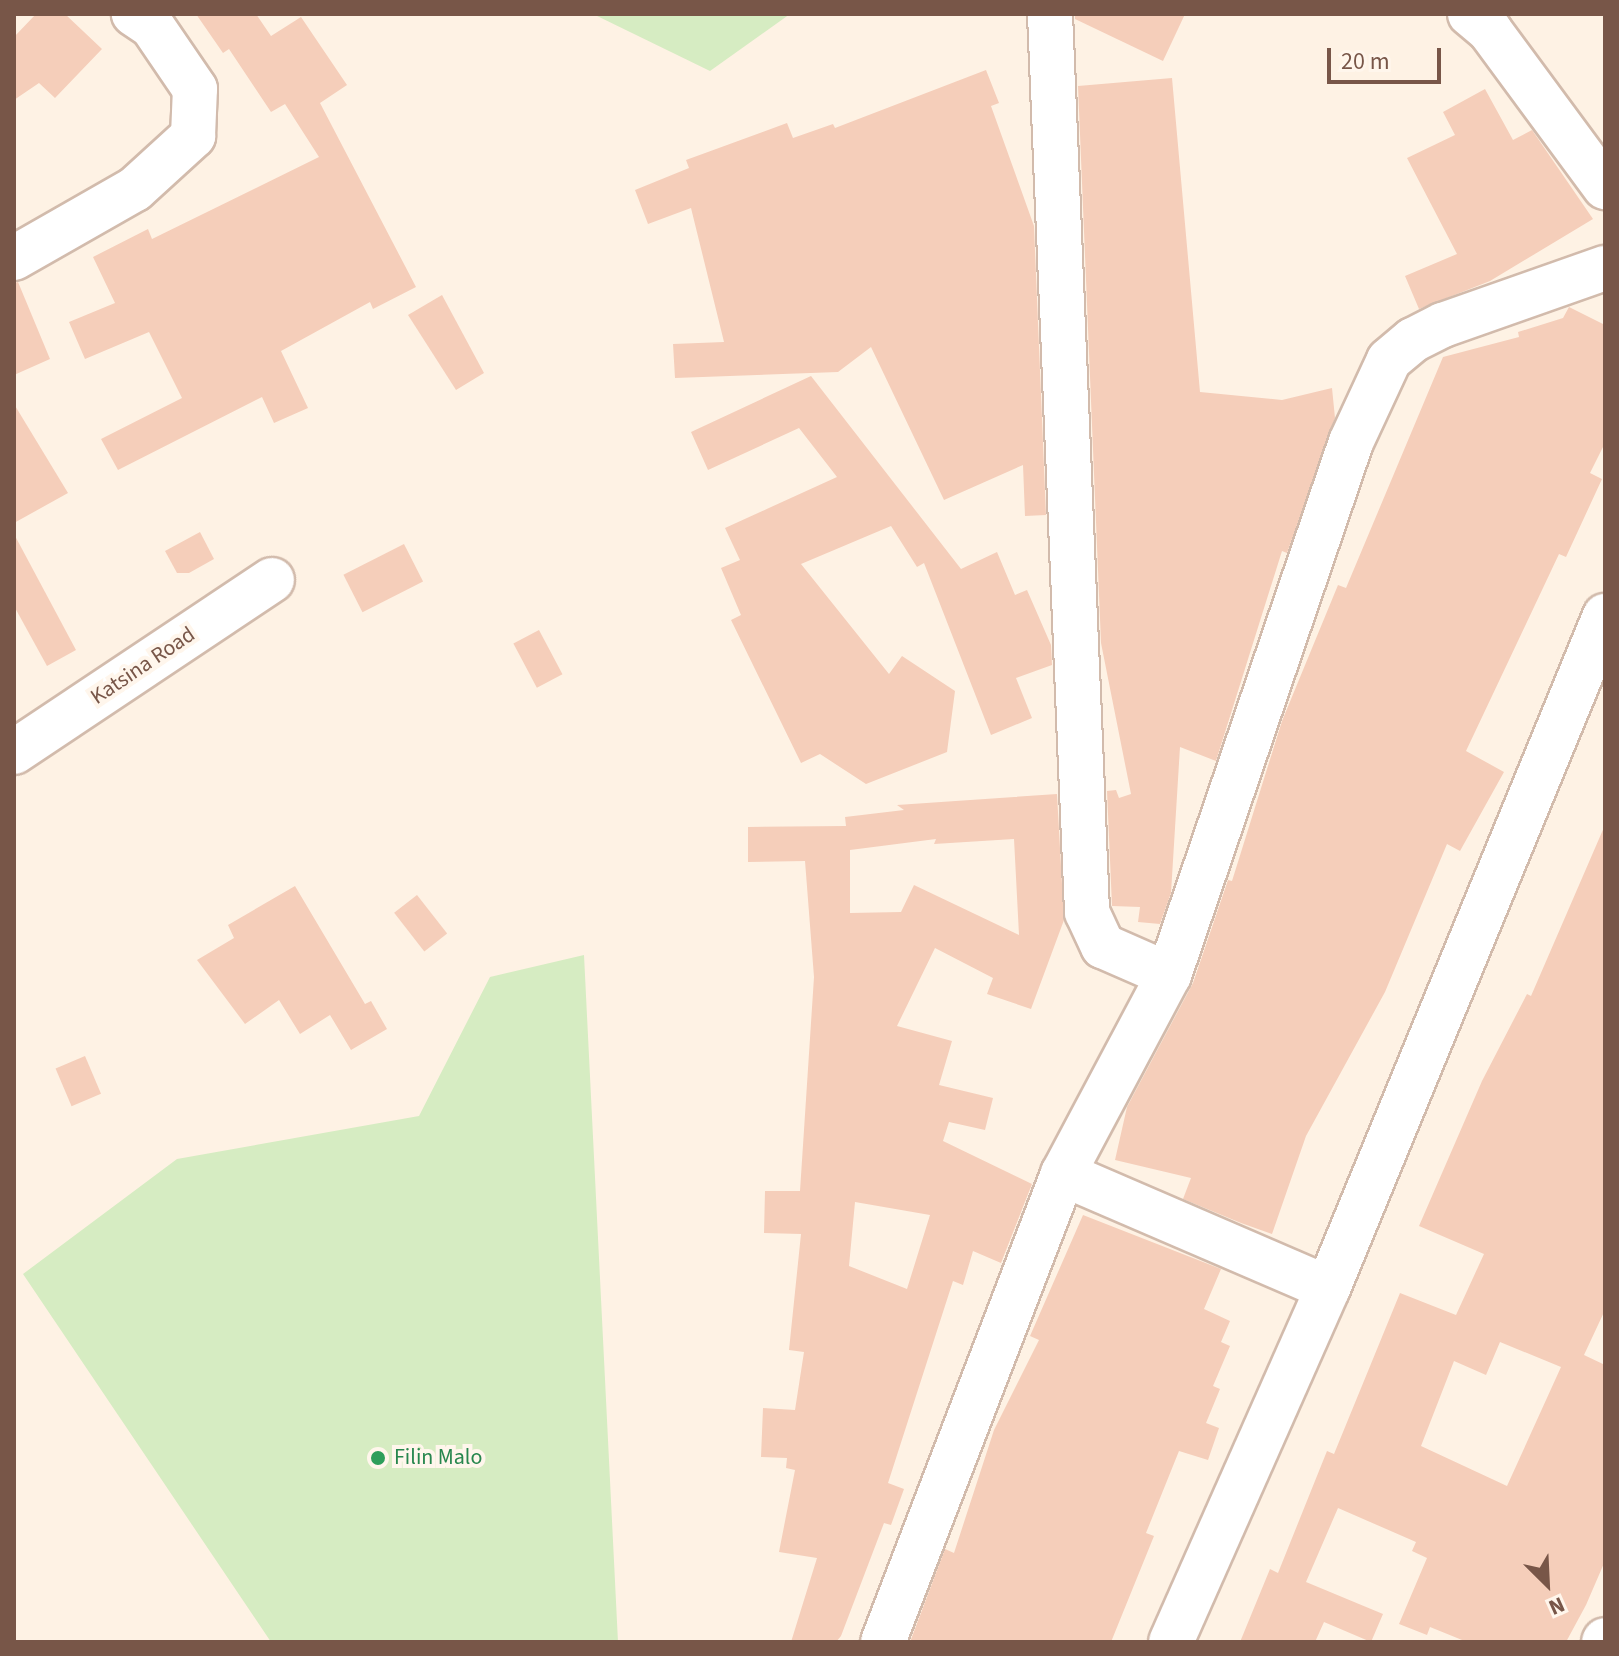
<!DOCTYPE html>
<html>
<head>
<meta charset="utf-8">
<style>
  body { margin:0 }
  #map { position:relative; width:1619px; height:1656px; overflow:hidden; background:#fef2e4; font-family:"Source Sans 3",sans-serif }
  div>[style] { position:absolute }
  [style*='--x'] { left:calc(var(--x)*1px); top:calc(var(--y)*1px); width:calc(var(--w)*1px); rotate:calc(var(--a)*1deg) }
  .green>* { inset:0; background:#d6ecc2 }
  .building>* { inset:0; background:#f5ceba; transform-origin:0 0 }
  .roads { filter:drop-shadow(2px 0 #d2bbac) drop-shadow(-2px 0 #d2bbac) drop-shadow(0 2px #d2bbac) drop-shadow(0 -2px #d2bbac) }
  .minor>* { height:44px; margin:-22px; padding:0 22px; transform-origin:22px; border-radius:22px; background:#fff }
  .dots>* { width:22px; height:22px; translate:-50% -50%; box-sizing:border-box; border:4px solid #fff6ec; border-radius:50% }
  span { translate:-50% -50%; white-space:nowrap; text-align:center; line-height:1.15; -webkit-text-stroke:8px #fff6ec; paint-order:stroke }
  .street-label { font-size:22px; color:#785648 }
  .leisure-label { font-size:22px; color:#27864d }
  .left { translate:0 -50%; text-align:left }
  .frame { position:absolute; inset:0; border:16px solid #785648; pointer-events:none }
  .north { position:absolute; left:1507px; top:1544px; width:80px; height:80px; -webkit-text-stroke:6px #fff6ec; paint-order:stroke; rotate:156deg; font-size:22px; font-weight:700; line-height:32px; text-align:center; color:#785648 }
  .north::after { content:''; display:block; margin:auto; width:28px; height:36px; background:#785648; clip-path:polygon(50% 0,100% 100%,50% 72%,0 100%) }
  .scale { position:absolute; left:1327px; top:48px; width:114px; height:36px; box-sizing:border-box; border:4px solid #785648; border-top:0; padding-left:10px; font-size:24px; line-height:28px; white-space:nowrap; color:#785648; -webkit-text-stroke:6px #fff6ec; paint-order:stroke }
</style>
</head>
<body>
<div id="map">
  <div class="green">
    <div style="clip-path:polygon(593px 14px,790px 14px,710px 71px)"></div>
    <div style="clip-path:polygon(584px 955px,618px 1642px,271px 1642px,23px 1274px,177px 1159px,419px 1116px,490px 977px)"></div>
  </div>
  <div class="building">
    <div style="clip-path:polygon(36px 14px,65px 14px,102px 49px,55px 98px,39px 83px,14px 100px,14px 37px)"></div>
    <div style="clip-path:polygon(196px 14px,256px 14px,271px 36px,301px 17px,347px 85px,320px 103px,416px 287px,373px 309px,370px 302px,281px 351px,308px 408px,274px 423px,262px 397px,118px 470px,101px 439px,182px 398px,149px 332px,85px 359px,69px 322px,115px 303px,93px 257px,148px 229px,152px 239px,319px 157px,285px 104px,271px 112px,229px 49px,223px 53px)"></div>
    <div style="clip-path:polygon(1075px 14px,1185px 14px,1163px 61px,1075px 19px)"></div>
    <div style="clip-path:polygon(986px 70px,999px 103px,991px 106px,1034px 226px,1046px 515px,1025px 516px,1023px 465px,944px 500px,871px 347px,838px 372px,675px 378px,673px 344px,724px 342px,691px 208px,648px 224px,635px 190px,689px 168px,686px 160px,787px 123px,793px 138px,833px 124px,835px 128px)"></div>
    <div style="clip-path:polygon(1172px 78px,1200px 392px,1282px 400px,1332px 388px,1335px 418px,1287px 553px,1282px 551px,1216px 761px,1180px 747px,1171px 893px,1160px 924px,1138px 922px,1140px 907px,1112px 906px,1107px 791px,1116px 790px,1119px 798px,1131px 794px,1101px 643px,1078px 86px)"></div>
    <div style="clip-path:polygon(1485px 89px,1513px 140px,1532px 130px,1593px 219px,1490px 281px,1419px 309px,1405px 276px,1457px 254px,1407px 158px,1455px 135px,1443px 112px)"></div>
    <div style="clip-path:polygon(18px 282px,50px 359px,14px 375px,14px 283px)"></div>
    <div style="clip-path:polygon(442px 295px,484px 373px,456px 390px,408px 315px)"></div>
    <div style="clip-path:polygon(1569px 307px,1605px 325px,1605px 443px,1590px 473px,1602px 479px,1566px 557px,1559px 554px,1466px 751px,1504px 772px,1460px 851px,1447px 844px,1385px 992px,1306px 1136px,1272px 1234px,1241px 1223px,1183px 1199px,1191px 1178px,1115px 1160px,1127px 1107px,1193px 983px,1228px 880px,1232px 881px,1282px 721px,1338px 585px,1346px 588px,1443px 357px,1519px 337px,1518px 332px,1563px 318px)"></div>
    <div style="clip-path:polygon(811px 376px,961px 569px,997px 552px,1015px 595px,1027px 590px,1051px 645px,1052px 665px,1016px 678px,1032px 718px,991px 735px,924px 563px,917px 567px,891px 526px,801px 564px,889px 674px,902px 656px,955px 691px,947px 752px,866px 784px,820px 754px,801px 763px,731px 620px,741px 615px,721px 568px,740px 560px,725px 528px,837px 477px,799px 428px,708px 470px,691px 432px)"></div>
    <div style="clip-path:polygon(14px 404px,68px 493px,14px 523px)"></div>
    <div style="clip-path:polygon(200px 532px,214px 559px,189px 573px,177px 573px,165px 551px)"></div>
    <div style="clip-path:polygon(14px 534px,76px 650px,47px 666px,14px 606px)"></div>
    <div style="left:404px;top:544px;width:42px;height:68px;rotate:63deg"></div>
    <div style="left:539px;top:630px;width:50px;height:29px;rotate:62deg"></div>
    <div style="clip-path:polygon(evenodd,1057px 794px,1064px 920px,1031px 1009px,987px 994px,993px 978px,935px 948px,897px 1026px,952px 1041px,939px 1085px,993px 1098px,985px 1130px,949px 1122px,943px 1141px,1032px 1184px,1001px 1263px,973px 1251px,963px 1285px,953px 1281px,888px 1483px,904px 1489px,891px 1525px,884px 1523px,841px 1636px,836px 1642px,791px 1642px,817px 1558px,779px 1552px,795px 1470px,786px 1468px,787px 1458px,761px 1457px,763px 1408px,795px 1410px,804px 1352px,789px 1350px,801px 1234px,764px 1233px,765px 1191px,800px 1191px,814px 977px,805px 861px,748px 862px,748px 827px,846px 826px,845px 817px,904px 810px,897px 805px,1057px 794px,936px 839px,934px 844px,1014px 839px,1019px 935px,914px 885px,901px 912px,850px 913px,850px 850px,936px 839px,1057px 794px,855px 1202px,930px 1215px,907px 1289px,849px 1266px,855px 1202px)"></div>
    <div style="clip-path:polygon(evenodd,1605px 825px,1605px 1310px,1584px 1355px,1605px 1365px,1605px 1561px,1586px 1605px,1566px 1642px,1467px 1642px,1430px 1627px,1427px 1635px,1399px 1624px,1427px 1558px,1412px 1551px,1416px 1542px,1338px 1508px,1306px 1582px,1383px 1614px,1371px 1642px,1324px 1622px,1315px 1642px,1240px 1642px,1270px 1569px,1278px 1573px,1327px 1451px,1334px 1454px,1400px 1293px,1456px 1315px,1484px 1254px,1419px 1226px,1482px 1081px,1527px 994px,1531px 996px,1605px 825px,1500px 1342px,1561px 1367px,1507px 1486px,1421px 1446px,1454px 1361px,1486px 1375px,1500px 1342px)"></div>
    <div style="clip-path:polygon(295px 886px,365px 1004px,371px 1001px,387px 1029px,351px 1050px,330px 1015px,300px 1034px,279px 1000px,245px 1024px,197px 960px,234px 938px,228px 925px)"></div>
    <div style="left:417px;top:895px;width:49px;height:29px;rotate:52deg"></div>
    <div style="left:85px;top:1056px;width:41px;height:32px;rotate:67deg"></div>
    <div style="clip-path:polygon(1083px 1215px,1221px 1269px,1204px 1309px,1230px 1321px,1221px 1342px,1230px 1346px,1213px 1386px,1220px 1389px,1206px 1423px,1219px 1428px,1208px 1460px,1179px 1451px,1146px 1533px,1154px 1536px,1111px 1642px,910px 1642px,945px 1549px,954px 1553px,994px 1430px,1039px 1340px,1030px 1336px)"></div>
  </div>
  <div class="roads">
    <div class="minor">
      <div style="--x:1050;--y:14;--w:899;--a:87.64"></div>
      <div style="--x:1087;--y:912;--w:38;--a:65"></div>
      <div style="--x:1103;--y:946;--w:72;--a:23.7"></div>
      <div style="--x:1470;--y:14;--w:26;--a:40"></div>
      <div style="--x:1490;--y:31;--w:194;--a:53.6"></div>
      <div style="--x:14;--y:258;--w:139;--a:-29.7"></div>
      <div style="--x:135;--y:189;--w:79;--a:-42.4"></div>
      <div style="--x:193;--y:136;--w:47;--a:-87.6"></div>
      <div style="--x:195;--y:89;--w:76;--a:-124.3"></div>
      <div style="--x:152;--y:26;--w:22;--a:-146"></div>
      <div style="--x:14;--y:752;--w:310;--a:-33.7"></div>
      <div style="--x:1063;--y:1174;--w:288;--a:23.3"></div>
      <div style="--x:883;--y:1642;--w:501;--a:-68.96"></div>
      <div style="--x:1063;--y:1174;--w:225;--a:-62"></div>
      <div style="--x:1169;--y:975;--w:563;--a:-71.15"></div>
      <div style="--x:1351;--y:442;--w:90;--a:-65.1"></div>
      <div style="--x:1389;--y:360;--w:31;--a:-40"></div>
      <div style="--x:1413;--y:340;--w:34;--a:-27"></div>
      <div style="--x:1443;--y:325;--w:172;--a:-19.4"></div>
      <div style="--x:1171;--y:1642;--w:387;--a:-66.1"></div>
      <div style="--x:1328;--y:1288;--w:727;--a:-67.6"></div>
      <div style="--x:1604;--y:1642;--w:2;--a:-63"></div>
    </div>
  </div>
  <div class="dots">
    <div style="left:378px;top:1458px;background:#2e9e5b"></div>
  </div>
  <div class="street-label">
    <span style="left:143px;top:666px;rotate:-34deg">Katsina Road</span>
  </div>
  <div class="leisure-label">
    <span class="left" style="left:394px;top:1458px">Filin Malo</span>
  </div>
  <div class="frame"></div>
  <div class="north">N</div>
  <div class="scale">20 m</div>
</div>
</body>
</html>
